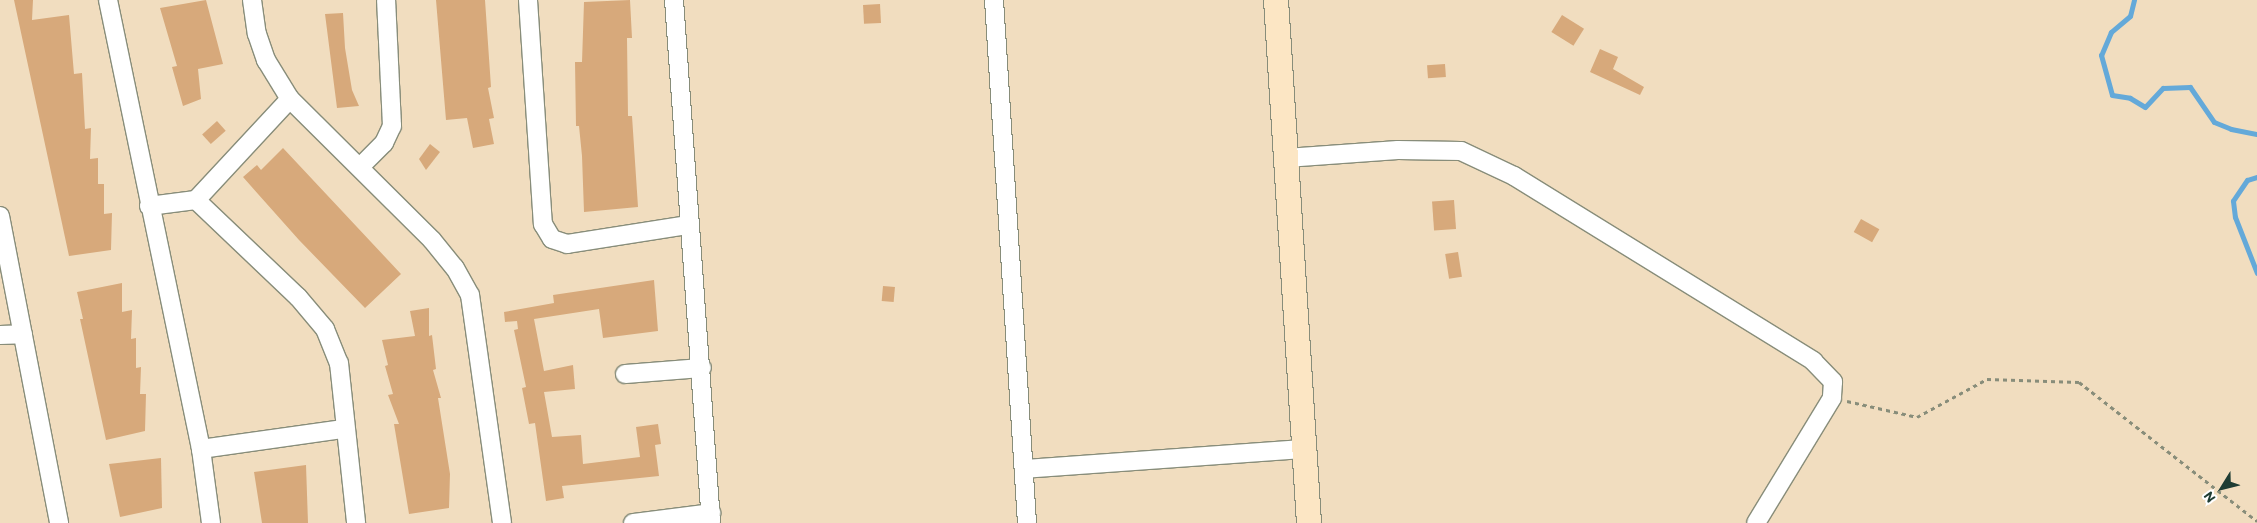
<!DOCTYPE html>
<html>
<head>
<meta charset="utf-8">
<style>
  body { margin:0 }
  #map { position:relative; width:2257px; height:523px; overflow:hidden; background:#f1ddbf; font-family:Itim,sans-serif }
  div>[style] { position:absolute }
  [style*='--x'] { left:calc(var(--x)*1px); top:calc(var(--y)*1px); width:calc(var(--w)*1px); rotate:calc(var(--a)*1deg) }
  .stream>* { height:5px; margin:-2.5px; padding:0 2.5px; transform-origin:2.5px; border-radius:2.5px; background:#64a9d9 }
  .building>* { inset:0; background:#d7a97b; transform-origin:0 0 }
  .path>* { height:3px; margin-top:-1.5px; transform-origin:0; background:repeating-linear-gradient(90deg,#888d7a 0 4px,transparent 0 8px) }
  .roads { filter:drop-shadow(1px 0 #888d7a) drop-shadow(-1px 0 #888d7a) drop-shadow(0 1px #888d7a) drop-shadow(0 -1px #888d7a) }
  .street>* { height:18px; margin:-9px; padding:0 9px; transform-origin:9px; border-radius:9px; background:#fff }
  .secondary>* { height:24px; margin:-12px; padding:0 12px; transform-origin:12px; border-radius:12px; background:#fce6c4 }
  span { translate:-50% -50%; white-space:nowrap; text-align:center; line-height:1.15; -webkit-text-stroke:5px #fff; paint-order:stroke }
  .north { position:absolute; left:2197px; top:463px; width:50px; height:50px; -webkit-text-stroke:4px #fff; paint-order:stroke; rotate:234deg; font-size:14px; font-weight:700; line-height:20px; text-align:center; color:#1f3d34 }
  .north::after { content:''; display:block; margin:auto; width:18px; height:22px; background:#1f3d34; clip-path:polygon(50% 0,100% 100%,50% 72%,0 100%) }
</style>
</head>
<body>
<div id="map">
  <div class="stream">
    <div style="--x:2134;--y:0;--w:16;--a:104"></div>
    <div style="--x:2130;--y:16;--w:25;--a:140"></div>
    <div style="--x:2111;--y:32;--w:25;--a:113"></div>
    <div style="--x:2101;--y:55;--w:41;--a:74.6"></div>
    <div style="--x:2112;--y:95;--w:18;--a:9"></div>
    <div style="--x:2130;--y:98;--w:17;--a:31"></div>
    <div style="--x:2145;--y:107;--w:26;--a:-47"></div>
    <div style="--x:2163;--y:88;--w:27;--a:-2"></div>
    <div style="--x:2190;--y:87;--w:42;--a:55.6"></div>
    <div style="--x:2214;--y:122;--w:18;--a:22"></div>
    <div style="--x:2231;--y:129;--w:26;--a:11"></div>
    <div style="--x:2257;--y:177;--w:10;--a:163"></div>
    <div style="--x:2247;--y:180;--w:25;--a:124"></div>
    <div style="--x:2233;--y:201;--w:16;--a:83"></div>
    <div style="--x:2235;--y:217;--w:60;--a:68.6"></div>
  </div>
  <div class="building">
    <div style="clip-path:polygon(14px 0,33px 0,32px 20px,69px 15px,74px 74px,82px 73px,85px 129px,91px 128px,90px 159px,98px 158px,98px 184px,104px 184px,104px 214px,112px 213px,111px 250px,69px 256px)"></div>
    <div style="clip-path:polygon(206px 0,223px 64px,198px 69px,201px 99px,183px 106px,172px 67px,177px 66px,160px 8px)"></div>
    <div style="clip-path:polygon(436px 0,485px 0,491px 87px,488px 88px,494px 118px,489px 119px,494px 144px,473px 148px,467px 118px,446px 120px)"></div>
    <div style="clip-path:polygon(630px 0,632px 38px,627px 38px,628px 116px,632px 116px,638px 207px,584px 212px,582px 156px,579px 126px,576px 126px,575px 62px,582px 62px,584px 2px)"></div>
    <div style="left:880px;top:4px;width:19px;height:17px;rotate:87deg"></div>
    <div style="clip-path:polygon(343px 13px,345px 48px,352px 90px,359px 106px,337px 108px,325px 14px)"></div>
    <div style="left:1562px;top:15px;width:26px;height:20px;rotate:32deg"></div>
    <div style="clip-path:polygon(1600px 49px,1618px 57px,1613px 69px,1644px 87px,1640px 95px,1590px 72px)"></div>
    <div style="left:1445px;top:64px;width:13px;height:18px;rotate:86deg"></div>
    <div style="left:217px;top:121px;width:13px;height:20px;rotate:48deg"></div>
    <div style="clip-path:polygon(430px 144px,440px 152px,426px 170px,419px 159px)"></div>
    <div style="clip-path:polygon(283px 148px,401px 274px,365px 308px,299px 240px,243px 177px,257px 165px,261px 170px)"></div>
    <div style="left:1454px;top:200px;width:29px;height:22px;rotate:86deg"></div>
    <div style="left:1861px;top:219px;width:21px;height:15px;rotate:29deg"></div>
    <div style="left:1458px;top:252px;width:25px;height:13px;rotate:81deg"></div>
    <div style="clip-path:polygon(654px 280px,658px 331px,603px 338px,599px 309px,534px 319px,544px 371px,573px 365px,575px 389px,544px 392px,552px 437px,581px 435px,583px 464px,640px 457px,636px 427px,658px 424px,661px 444px,655px 445px,659px 476px,562px 486px,564px 498px,546px 501px,535px 423px,529px 424px,522px 388px,526px 387px,514px 330px,518px 329px,517px 321px,505px 322px,504px 312px,554px 303px,553px 295px)"></div>
    <div style="clip-path:polygon(122px 283px,122px 312px,132px 310px,131px 339px,136px 338px,136px 368px,141px 367px,140px 394px,146px 394px,145px 431px,106px 440px,80px 319px,83px 319px,77px 292px)"></div>
    <div style="left:883px;top:286px;width:12px;height:15px;rotate:5deg"></div>
    <div style="clip-path:polygon(429px 308px,429px 336px,432px 335px,436px 369px,433px 370px,441px 398px,438px 398px,450px 474px,449px 508px,409px 514px,394px 424px,399px 424px,388px 395px,393px 394px,385px 366px,388px 365px,382px 340px,415px 336px,410px 311px)"></div>
    <div style="clip-path:polygon(161px 458px,162px 508px,120px 517px,109px 464px)"></div>
    <div style="clip-path:polygon(306px 465px,308px 523px,262px 523px,254px 472px)"></div>
  </div>
  <div class="path">
    <div style="--x:1847;--y:401;--w:72;--a:12.9"></div>
    <div style="--x:1917;--y:417;--w:80;--a:-28.5"></div>
    <div style="--x:1987;--y:379;--w:92;--a:1.9"></div>
    <div style="--x:2079;--y:382;--w:226;--a:38"></div>
  </div>
  <div class="roads">
    <div class="street">
      <div style="--x:108;--y:0;--w:459;--a:78.3"></div>
      <div style="--x:201;--y:449;--w:75;--a:82.3"></div>
      <div style="--x:252;--y:0;--w:34;--a:82"></div>
      <div style="--x:257;--y:34;--w:28;--a:71"></div>
      <div style="--x:266;--y:60;--w:46;--a:58.4"></div>
      <div style="--x:290;--y:99;--w:200;--a:44.8"></div>
      <div style="--x:432;--y:240;--w:36;--a:51"></div>
      <div style="--x:455;--y:268;--w:31;--a:61"></div>
      <div style="--x:470;--y:295;--w:230;--a:82"></div>
      <div style="--x:528;--y:0;--w:225;--a:86.2"></div>
      <div style="--x:543;--y:224;--w:17;--a:59"></div>
      <div style="--x:552;--y:239;--w:16;--a:18"></div>
      <div style="--x:567;--y:244;--w:122;--a:-8.9"></div>
      <div style="--x:674;--y:0;--w:524;--a:85.95"></div>
      <div style="--x:994;--y:0;--w:524;--a:86.39"></div>
      <div style="--x:1286;--y:158;--w:112;--a:-4.1"></div>
      <div style="--x:1398;--y:150;--w:63;--a:0.9"></div>
      <div style="--x:1461;--y:151;--w:59;--a:25.3"></div>
      <div style="--x:1514;--y:176;--w:352;--a:31.7"></div>
      <div style="--x:1813;--y:361;--w:29;--a:46"></div>
      <div style="--x:1833;--y:382;--w:16;--a:94"></div>
      <div style="--x:1832;--y:398;--w:146;--a:121.3"></div>
      <div style="--x:360;--y:167;--w:34;--a:-45"></div>
      <div style="--x:384;--y:143;--w:19;--a:-65"></div>
      <div style="--x:392;--y:126;--w:126;--a:-92.7"></div>
      <div style="--x:196;--y:200;--w:138;--a:-47.1"></div>
      <div style="--x:149;--y:206;--w:47;--a:-7.3"></div>
      <div style="--x:196;--y:200;--w:141;--a:43.6"></div>
      <div style="--x:298;--y:297;--w:42;--a:49.8"></div>
      <div style="--x:325;--y:329;--w:37;--a:68"></div>
      <div style="--x:339;--y:363;--w:161;--a:83.9"></div>
      <div style="--x:0;--y:216;--w:313;--a:79.1"></div>
      <div style="--x:0;--y:335;--w:23;--a:-2"></div>
      <div style="--x:625;--y:374;--w:77;--a:-4.5"></div>
      <div style="--x:201;--y:449;--w:144;--a:-8"></div>
      <div style="--x:1024;--y:469;--w:281;--a:-4.1"></div>
      <div style="--x:633;--y:523;--w:79;--a:-7.3"></div>
    </div>
    <div class="secondary">
      <div style="--x:1276;--y:0;--w:524;--a:86.39"></div>
    </div>
  </div>
  <div class="north">N</div>
</div>
</body>
</html>
